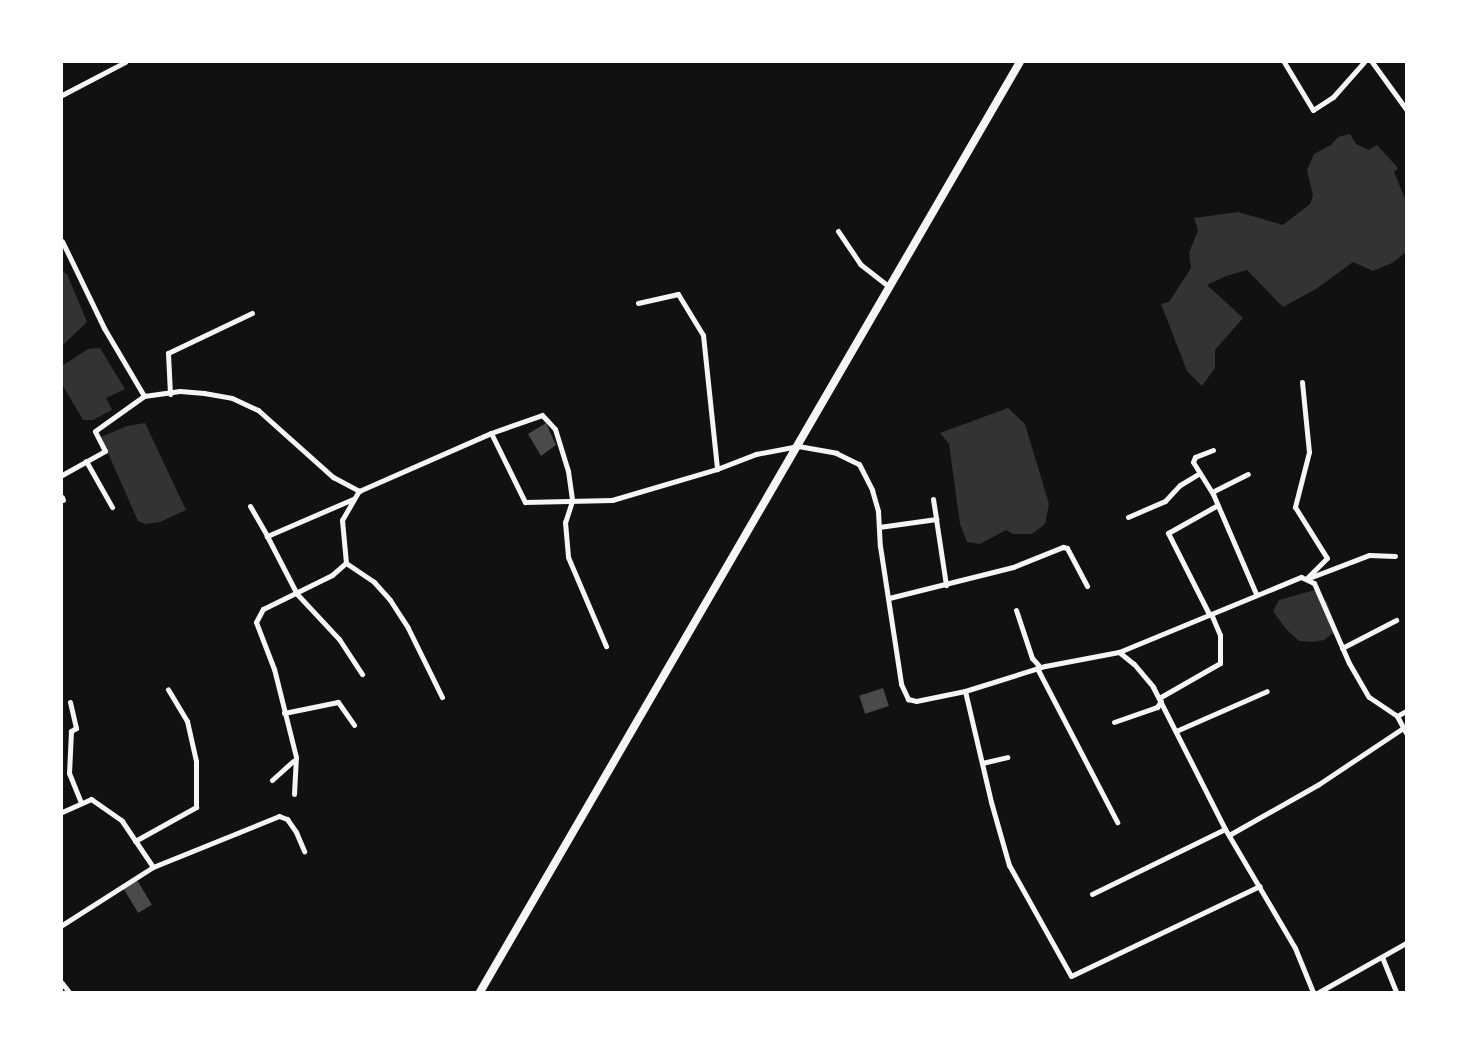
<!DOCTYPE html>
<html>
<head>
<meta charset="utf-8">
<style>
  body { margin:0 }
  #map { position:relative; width:1468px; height:1054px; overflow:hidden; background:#111; font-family:"PT Sans",sans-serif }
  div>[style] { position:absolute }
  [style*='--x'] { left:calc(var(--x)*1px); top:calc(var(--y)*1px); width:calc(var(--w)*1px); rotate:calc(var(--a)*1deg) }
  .water>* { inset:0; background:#333 }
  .building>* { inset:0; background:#4a4a4a; transform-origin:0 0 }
  .minor>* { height:5px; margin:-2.5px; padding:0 2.5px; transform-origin:2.5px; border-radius:2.5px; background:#f5f5f5 }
  .trunk>* { height:8px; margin:-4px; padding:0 4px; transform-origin:4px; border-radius:4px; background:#f5f5f5 }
  span { translate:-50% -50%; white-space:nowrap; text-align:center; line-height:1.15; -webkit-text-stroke:4.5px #fff; paint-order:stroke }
  .frame { position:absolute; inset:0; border:63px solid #fff; pointer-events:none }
</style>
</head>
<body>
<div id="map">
  <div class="water">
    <div style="clip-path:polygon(1350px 134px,1356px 144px,1369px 150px,1377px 145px,1398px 168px,1394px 172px,1406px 201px,1406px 252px,1392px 263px,1373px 271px,1353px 262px,1316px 289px,1283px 307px,1247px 270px,1226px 276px,1207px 285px,1243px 318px,1215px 350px,1215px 368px,1202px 386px,1187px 371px,1161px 304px,1169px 302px,1191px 268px,1189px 253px,1198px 230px,1194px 218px,1238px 212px,1283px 225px,1310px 204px,1313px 195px,1307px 170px,1314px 154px,1331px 145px,1338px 137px)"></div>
    <div style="clip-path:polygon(62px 271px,67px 274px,87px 322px,62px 346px)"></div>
    <div style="clip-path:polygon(100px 348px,125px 389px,106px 398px,112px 410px,93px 420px,83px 420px,62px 384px,62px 366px,88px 349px)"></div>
    <div style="clip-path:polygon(1008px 408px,1025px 424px,1049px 504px,1045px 524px,1032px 534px,1013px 534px,1006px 530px,980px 544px,967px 542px,960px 524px,949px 444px,940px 433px)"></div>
    <div style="clip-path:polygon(145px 423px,186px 510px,160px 522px,145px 524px,138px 521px,101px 437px,127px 426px)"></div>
    <div style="clip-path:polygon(1315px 590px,1327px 602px,1337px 630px,1324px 640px,1313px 642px,1299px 641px,1285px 628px,1273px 611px,1279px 600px)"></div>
  </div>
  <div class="building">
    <div style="clip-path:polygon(546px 423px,556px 445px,541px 456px,528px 434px)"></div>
    <div style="left:883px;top:688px;width:19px;height:25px;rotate:72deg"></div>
    <div style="left:137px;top:880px;width:29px;height:16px;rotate:59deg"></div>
  </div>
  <div class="minor">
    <div style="--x:1284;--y:62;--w:56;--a:58.9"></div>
    <div style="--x:1313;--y:110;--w:24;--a:-33"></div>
    <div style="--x:1333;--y:97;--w:47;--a:-48.5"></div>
    <div style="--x:1372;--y:62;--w:58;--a:54.1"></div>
    <div style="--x:62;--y:95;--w:71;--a:-27.6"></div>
    <div style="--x:838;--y:231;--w:40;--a:56"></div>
    <div style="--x:860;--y:264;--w:37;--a:38"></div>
    <div style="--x:62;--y:241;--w:97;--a:64.2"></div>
    <div style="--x:104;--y:328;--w:79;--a:59.5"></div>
    <div style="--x:144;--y:396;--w:36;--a:-8"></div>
    <div style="--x:180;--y:391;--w:24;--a:5"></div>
    <div style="--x:204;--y:393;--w:28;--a:10"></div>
    <div style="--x:232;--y:398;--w:29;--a:25"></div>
    <div style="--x:258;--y:410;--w:101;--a:41.8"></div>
    <div style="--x:333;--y:477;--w:30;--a:28"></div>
    <div style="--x:359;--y:491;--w:144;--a:-23.7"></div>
    <div style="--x:491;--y:433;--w:77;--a:63.8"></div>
    <div style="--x:525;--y:502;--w:87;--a:-1.3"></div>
    <div style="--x:612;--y:500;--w:109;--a:-16.4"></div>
    <div style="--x:717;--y:469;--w:42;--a:-21"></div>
    <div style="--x:756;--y:454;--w:43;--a:-10.8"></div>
    <div style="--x:798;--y:446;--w:39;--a:10"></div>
    <div style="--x:836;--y:453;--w:25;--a:26"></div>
    <div style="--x:859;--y:464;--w:29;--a:63"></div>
    <div style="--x:872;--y:490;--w:22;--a:74"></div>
    <div style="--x:878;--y:511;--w:35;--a:87"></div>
    <div style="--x:880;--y:546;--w:140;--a:81.3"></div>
    <div style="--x:901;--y:684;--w:17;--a:65"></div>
    <div style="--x:908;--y:699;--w:8;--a:14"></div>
    <div style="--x:916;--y:701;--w:50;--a:-11.5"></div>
    <div style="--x:965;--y:691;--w:84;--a:-17.4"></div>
    <div style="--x:1045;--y:666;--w:75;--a:-10.7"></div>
    <div style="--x:1119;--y:652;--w:197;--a:-22.4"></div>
    <div style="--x:1301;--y:577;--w:14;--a:25"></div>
    <div style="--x:1314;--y:583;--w:87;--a:66.4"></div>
    <div style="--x:1349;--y:663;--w:39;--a:60"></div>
    <div style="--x:1369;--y:697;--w:34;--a:34"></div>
    <div style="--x:1397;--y:716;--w:19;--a:62"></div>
    <div style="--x:638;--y:303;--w:41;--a:-12.7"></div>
    <div style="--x:678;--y:294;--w:48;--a:58.6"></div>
    <div style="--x:703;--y:335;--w:135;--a:84"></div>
    <div style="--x:1302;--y:382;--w:70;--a:84.3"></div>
    <div style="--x:1309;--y:452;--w:57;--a:104.3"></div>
    <div style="--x:1295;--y:507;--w:60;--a:57.9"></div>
    <div style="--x:1327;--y:558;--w:28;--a:135"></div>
    <div style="--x:170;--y:394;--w:41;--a:-92.8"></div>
    <div style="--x:168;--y:353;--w:93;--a:-25.5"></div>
    <div style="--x:491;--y:433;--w:54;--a:-19.4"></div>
    <div style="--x:542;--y:415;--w:19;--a:47"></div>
    <div style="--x:555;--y:429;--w:44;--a:72.8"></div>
    <div style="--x:568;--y:471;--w:30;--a:82"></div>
    <div style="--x:572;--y:501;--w:22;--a:108"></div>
    <div style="--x:565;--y:522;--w:35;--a:85"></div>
    <div style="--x:568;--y:557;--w:97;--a:66.9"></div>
    <div style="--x:1213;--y:450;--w:19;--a:159"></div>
    <div style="--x:1195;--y:457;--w:5;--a:112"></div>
    <div style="--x:1193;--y:462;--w:38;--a:58"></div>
    <div style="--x:1213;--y:494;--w:109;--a:66.7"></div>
    <div style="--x:86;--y:461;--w:53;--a:60.5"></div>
    <div style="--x:62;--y:475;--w:49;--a:-29.2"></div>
    <div style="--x:105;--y:451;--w:22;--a:-117"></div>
    <div style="--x:95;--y:431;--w:60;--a:-35.5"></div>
    <div style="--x:1212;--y:492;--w:40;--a:-26.6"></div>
    <div style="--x:62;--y:497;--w:3;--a:72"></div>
    <div style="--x:353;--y:499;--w:94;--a:156.7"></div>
    <div style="--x:267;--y:536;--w:65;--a:62.7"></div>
    <div style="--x:297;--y:594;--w:62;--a:47"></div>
    <div style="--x:339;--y:639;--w:42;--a:56.7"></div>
    <div style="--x:933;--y:499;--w:20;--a:81"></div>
    <div style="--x:250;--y:506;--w:34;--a:60"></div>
    <div style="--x:1128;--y:517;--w:40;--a:-23.4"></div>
    <div style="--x:1165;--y:501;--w:22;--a:-47"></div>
    <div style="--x:1180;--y:485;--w:23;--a:-31"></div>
    <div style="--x:879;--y:527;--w:58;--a:-8"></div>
    <div style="--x:936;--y:519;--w:67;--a:81.4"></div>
    <div style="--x:346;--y:563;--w:34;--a:34"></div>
    <div style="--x:374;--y:582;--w:24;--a:48"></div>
    <div style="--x:390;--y:600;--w:33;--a:57"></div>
    <div style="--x:408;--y:628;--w:77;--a:63.8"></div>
    <div style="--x:1309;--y:578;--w:64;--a:-21"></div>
    <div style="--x:1369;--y:555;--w:26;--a:2"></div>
    <div style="--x:889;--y:598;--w:128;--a:-14"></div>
    <div style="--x:1013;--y:567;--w:54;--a:-21.8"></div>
    <div style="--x:1063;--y:547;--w:4;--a:14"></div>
    <div style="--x:1067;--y:548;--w:43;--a:62.2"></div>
    <div style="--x:1016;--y:610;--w:51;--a:71.6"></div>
    <div style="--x:1032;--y:658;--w:12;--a:48"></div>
    <div style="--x:1209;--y:614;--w:91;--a:-116.8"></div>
    <div style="--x:1168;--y:533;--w:55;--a:-29.4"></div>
    <div style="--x:1342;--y:648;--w:61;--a:-27.4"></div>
    <div style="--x:1119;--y:652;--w:19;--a:39"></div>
    <div style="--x:1134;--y:664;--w:30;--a:50"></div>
    <div style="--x:1153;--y:687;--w:159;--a:63.1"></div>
    <div style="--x:1225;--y:829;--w:138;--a:59.5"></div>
    <div style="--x:1295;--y:948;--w:48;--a:67.8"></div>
    <div style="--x:1037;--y:668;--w:174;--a:62.5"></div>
    <div style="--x:965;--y:691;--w:114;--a:76.8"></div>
    <div style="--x:991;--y:802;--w:66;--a:74.1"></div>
    <div style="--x:1009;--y:865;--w:127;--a:60.8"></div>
    <div style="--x:1071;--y:976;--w:209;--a:-25.5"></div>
    <div style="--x:1159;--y:698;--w:70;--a:-29.8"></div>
    <div style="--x:1220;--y:663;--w:28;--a:-90"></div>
    <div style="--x:1220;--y:635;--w:23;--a:-113"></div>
    <div style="--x:70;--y:702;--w:27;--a:77"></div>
    <div style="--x:76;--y:728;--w:6;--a:149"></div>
    <div style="--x:71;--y:731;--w:42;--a:92.7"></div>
    <div style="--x:69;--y:773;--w:32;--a:68"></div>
    <div style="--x:284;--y:713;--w:55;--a:-11.5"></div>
    <div style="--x:338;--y:702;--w:28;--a:55"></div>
    <div style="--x:1397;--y:716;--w:10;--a:-29"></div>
    <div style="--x:1114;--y:722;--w:46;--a:-19.2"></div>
    <div style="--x:1157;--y:707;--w:7;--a:-56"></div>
    <div style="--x:1176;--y:731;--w:99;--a:-23.7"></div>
    <div style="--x:982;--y:763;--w:26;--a:-13"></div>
    <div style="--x:272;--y:780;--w:28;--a:-42"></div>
    <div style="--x:294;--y:794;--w:37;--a:-87"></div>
    <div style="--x:296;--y:757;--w:91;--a:-104"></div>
    <div style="--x:274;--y:669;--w:50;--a:-111"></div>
    <div style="--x:256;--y:622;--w:15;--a:-62"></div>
    <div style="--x:263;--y:609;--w:77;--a:-26.2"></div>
    <div style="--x:332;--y:575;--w:18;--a:-41"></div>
    <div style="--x:346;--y:563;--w:43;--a:-95.3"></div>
    <div style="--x:342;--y:520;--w:34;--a:-60"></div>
    <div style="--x:62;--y:812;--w:32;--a:-24"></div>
    <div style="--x:91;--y:799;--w:38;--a:35"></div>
    <div style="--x:122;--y:821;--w:55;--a:56"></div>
    <div style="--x:153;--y:867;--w:108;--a:147.5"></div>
    <div style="--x:1229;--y:835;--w:103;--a:-29.5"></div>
    <div style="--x:1319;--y:784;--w:101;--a:-33.7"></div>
    <div style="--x:135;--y:841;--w:70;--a:-29.1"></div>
    <div style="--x:196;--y:807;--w:46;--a:-90"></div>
    <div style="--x:196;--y:761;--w:41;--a:-102.7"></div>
    <div style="--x:187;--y:721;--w:37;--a:-121"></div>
    <div style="--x:153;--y:867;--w:136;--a:-22"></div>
    <div style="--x:279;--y:816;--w:9;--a:21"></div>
    <div style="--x:287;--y:819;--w:16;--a:55"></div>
    <div style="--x:296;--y:832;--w:21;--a:67"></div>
    <div style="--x:1092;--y:894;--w:148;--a:-26"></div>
    <div style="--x:1382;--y:957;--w:38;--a:68"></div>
    <div style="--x:62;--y:983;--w:11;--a:52"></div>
    <div style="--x:1319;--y:992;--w:100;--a:-29.4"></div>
  </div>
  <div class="trunk">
    <div style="--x:480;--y:992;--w:1075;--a:-59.86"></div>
  </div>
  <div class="frame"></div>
</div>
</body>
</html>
